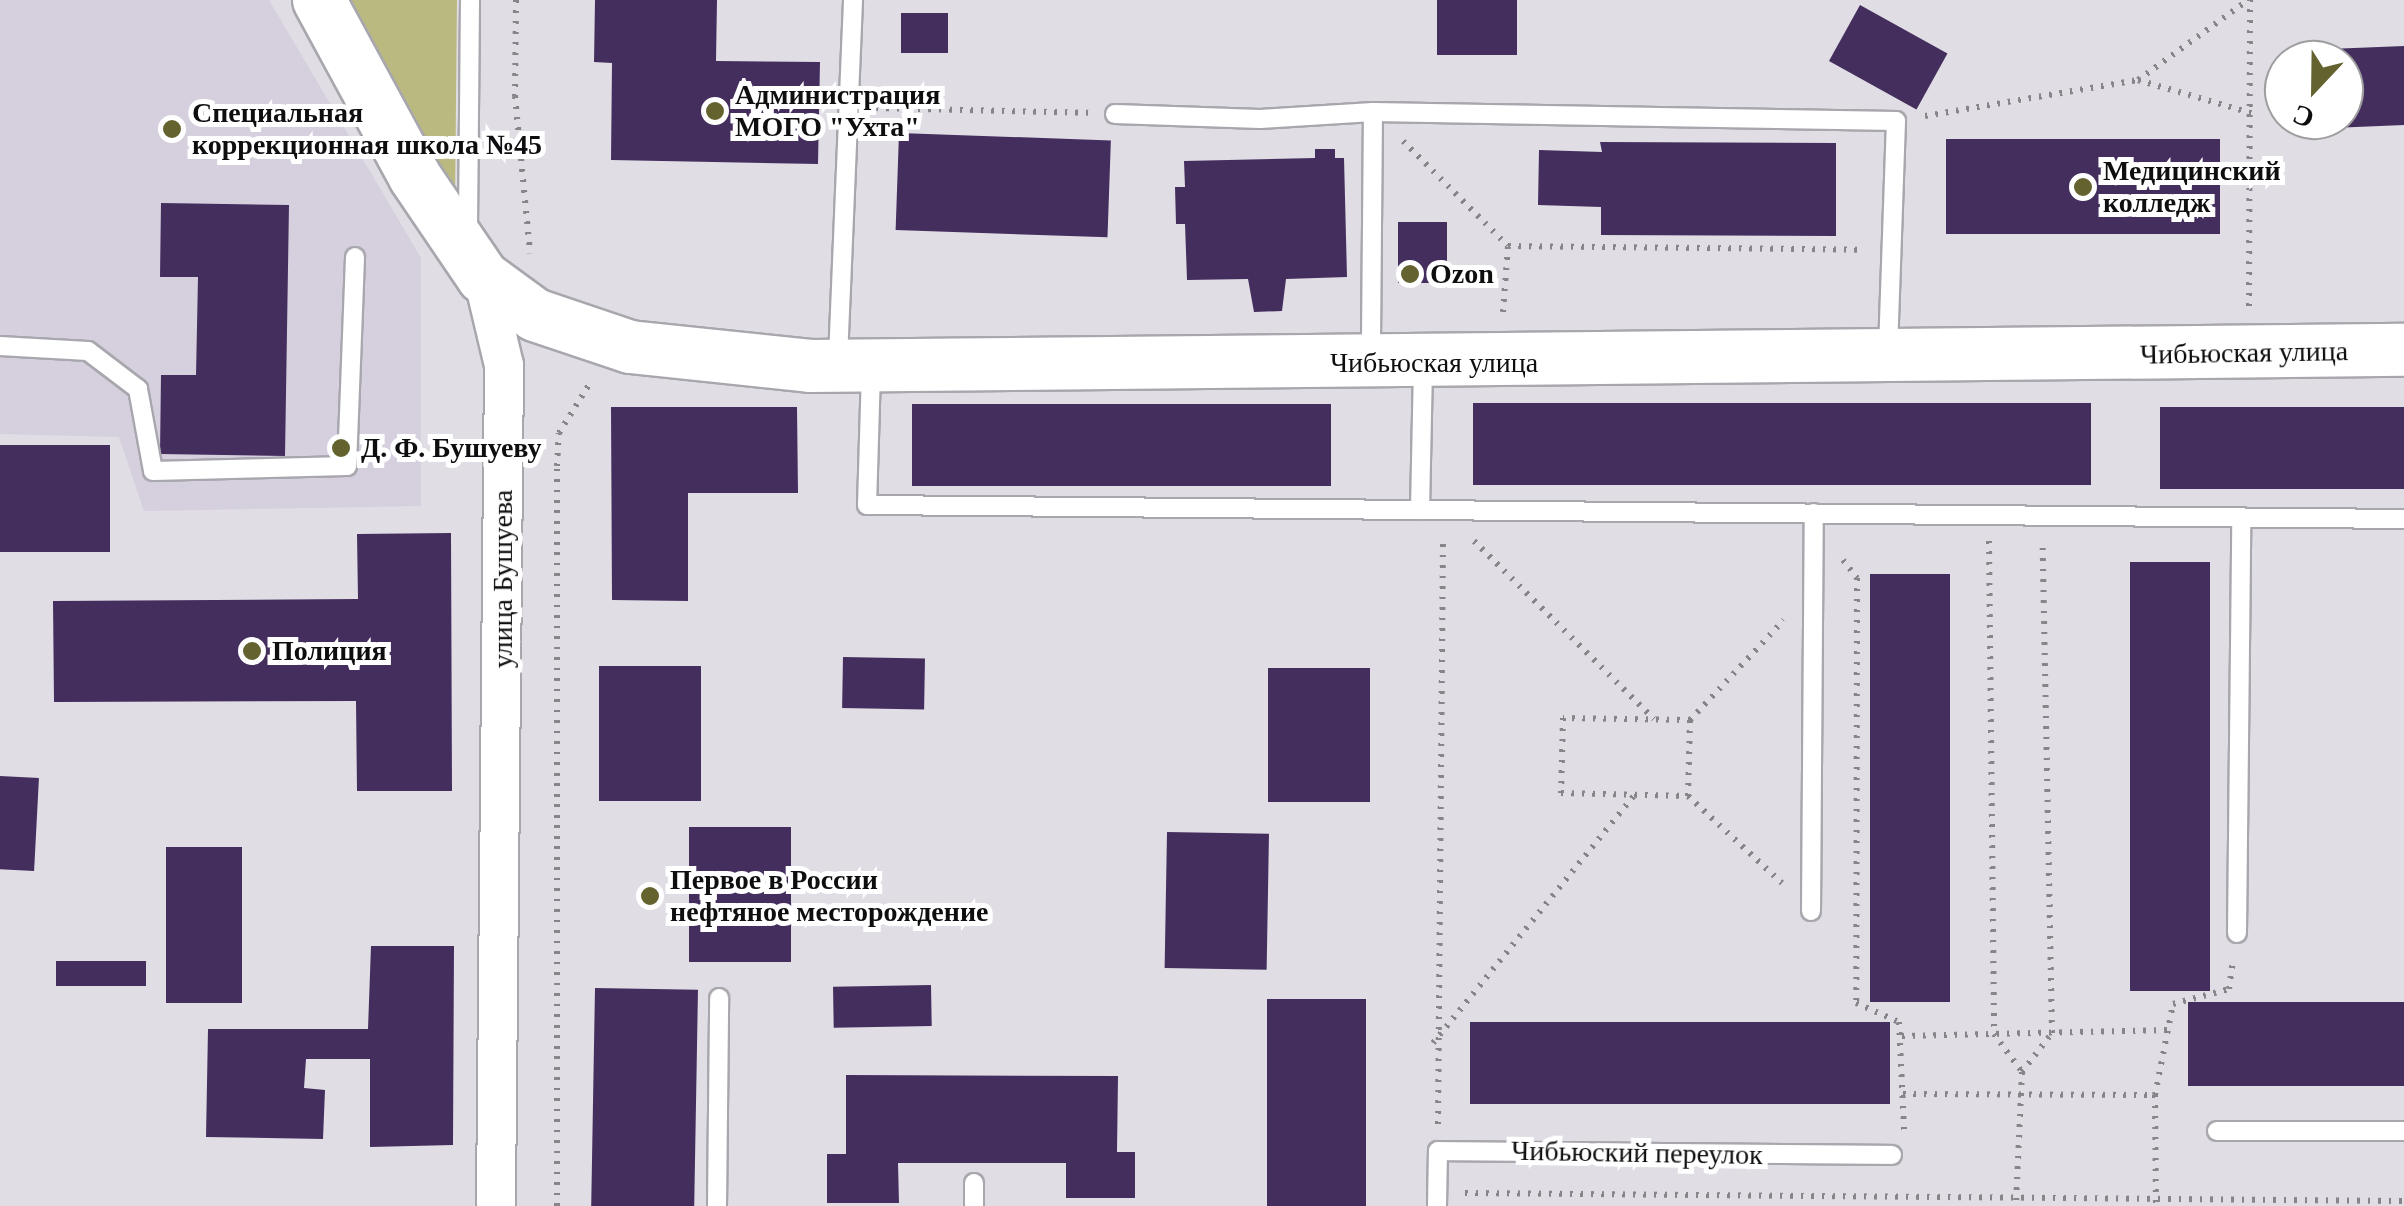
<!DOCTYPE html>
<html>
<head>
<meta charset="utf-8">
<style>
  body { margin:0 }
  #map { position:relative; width:2404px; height:1206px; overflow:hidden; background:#e0dde5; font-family:"Times New Roman",serif }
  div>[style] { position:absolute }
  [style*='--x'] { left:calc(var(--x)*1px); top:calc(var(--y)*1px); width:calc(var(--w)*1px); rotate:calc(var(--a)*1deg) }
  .built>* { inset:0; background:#d5cfde }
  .green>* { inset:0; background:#bab97f }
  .building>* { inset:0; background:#442e5e; transform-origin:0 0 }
  .path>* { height:6px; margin-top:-3px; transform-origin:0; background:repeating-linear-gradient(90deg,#87858a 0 2.5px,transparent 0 10.5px) }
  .roads { filter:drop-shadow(2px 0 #a9a7ae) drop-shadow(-2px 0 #a9a7ae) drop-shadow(0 2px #a9a7ae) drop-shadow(0 -2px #a9a7ae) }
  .lane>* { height:18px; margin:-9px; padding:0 9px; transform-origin:9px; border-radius:9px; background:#fff }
  .street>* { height:38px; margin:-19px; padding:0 19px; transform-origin:19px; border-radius:19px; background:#fff }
  .secondary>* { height:52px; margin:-26px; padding:0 26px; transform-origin:26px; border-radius:26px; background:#fff }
  .dots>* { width:28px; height:28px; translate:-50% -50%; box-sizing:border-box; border:5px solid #fff; border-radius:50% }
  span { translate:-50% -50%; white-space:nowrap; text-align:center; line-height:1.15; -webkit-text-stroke:10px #fff; paint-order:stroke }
  .poi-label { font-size:28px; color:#0e0d0f; font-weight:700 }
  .left { translate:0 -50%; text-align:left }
  .street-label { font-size:28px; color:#0e0d0f }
  .north { position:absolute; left:2264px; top:40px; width:100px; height:100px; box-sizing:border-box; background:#fff; border:2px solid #9f9e9f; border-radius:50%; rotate:202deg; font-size:28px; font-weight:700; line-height:40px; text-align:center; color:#0e0d0f }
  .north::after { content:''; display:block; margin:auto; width:35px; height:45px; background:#64622f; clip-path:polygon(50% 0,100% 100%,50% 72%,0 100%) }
</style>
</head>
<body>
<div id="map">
  <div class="built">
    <div style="clip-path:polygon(0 0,269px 0,421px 258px,421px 506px,144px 511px,119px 437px,0 434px)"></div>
  </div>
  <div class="green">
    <div style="clip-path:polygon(341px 0,457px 0,455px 202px)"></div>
  </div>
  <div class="building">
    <div style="clip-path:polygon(595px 0,717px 0,716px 61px,820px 62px,818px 164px,611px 160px,612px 63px,594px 62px)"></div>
    <div style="left:1437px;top:0;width:80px;height:55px"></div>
    <div style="left:1860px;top:5px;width:100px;height:64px;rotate:29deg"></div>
    <div style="left:901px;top:13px;width:47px;height:40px"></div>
    <div style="clip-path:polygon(2404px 46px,2404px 125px,2332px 128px,2332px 120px,2344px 120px,2344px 60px,2329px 60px,2329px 49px)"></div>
    <div style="left:899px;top:133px;width:212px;height:97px;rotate:2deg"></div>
    <div style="left:1946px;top:139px;width:274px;height:95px"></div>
    <div style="clip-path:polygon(1600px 142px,1836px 143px,1836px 236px,1601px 235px,1601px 207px,1538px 205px,1539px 150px,1602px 152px)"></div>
    <div style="clip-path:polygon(1315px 149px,1335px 149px,1335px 158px,1344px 158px,1347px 277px,1286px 279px,1282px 311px,1254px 312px,1248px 279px,1187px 280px,1185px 224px,1176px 224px,1175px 187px,1185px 187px,1184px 161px,1315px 158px)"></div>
    <div style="clip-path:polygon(161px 203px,289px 205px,285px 456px,160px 454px,161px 375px,196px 375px,198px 277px,160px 277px)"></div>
    <div style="left:1447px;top:222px;width:61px;height:49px;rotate:90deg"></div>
    <div style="left:1473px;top:403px;width:618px;height:82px"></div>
    <div style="left:912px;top:404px;width:419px;height:82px"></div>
    <div style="clip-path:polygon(611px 407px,797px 407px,798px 493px,688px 493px,688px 601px,612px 600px)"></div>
    <div style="left:2160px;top:407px;width:244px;height:82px"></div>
    <div style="left:0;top:445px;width:110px;height:107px"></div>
    <div style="clip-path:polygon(451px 533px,452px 791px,357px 791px,356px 701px,54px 702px,53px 601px,358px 599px,357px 534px)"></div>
    <div style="left:2130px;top:562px;width:80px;height:429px"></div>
    <div style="left:1870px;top:574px;width:80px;height:428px"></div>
    <div style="left:843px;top:657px;width:82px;height:51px;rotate:1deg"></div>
    <div style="left:599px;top:666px;width:102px;height:135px"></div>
    <div style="left:1268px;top:668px;width:102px;height:134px"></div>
    <div style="left:0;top:776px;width:39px;height:93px;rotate:3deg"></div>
    <div style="left:689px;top:827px;width:102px;height:135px"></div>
    <div style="left:1167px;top:832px;width:102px;height:136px;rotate:1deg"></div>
    <div style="left:166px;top:847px;width:76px;height:156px"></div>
    <div style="clip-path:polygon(371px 946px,454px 946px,453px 1145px,370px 1147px,370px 1059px,306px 1059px,304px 1088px,325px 1090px,323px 1139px,206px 1137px,208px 1029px,368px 1029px)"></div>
    <div style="left:146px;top:961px;width:25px;height:90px;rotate:90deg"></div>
    <div style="left:931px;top:985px;width:41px;height:98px;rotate:89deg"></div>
    <div style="left:595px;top:988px;width:103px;height:218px;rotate:1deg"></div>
    <div style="left:1267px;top:999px;width:99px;height:207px"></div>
    <div style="left:2188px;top:1002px;width:216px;height:84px"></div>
    <div style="left:1470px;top:1022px;width:420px;height:82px"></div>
    <div style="clip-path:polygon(846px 1075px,1118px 1076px,1117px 1152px,1135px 1152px,1135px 1198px,1066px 1198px,1066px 1163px,898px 1163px,899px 1203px,827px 1203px,827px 1154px,846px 1154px)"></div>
  </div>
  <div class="path">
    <div style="--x:516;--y:0;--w:96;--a:90.6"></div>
    <div style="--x:515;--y:96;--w:158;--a:84.5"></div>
    <div style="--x:2138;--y:80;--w:136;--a:-36"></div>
    <div style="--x:876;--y:108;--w:213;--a:1.3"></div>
    <div style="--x:1925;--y:116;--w:216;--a:-9.6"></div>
    <div style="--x:2138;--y:80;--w:118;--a:16.3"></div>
    <div style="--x:1403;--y:141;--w:148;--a:45"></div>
    <div style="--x:2249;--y:306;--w:306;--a:-89.8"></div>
    <div style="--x:1503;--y:312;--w:66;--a:-85.7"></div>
    <div style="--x:1508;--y:246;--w:356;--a:0.6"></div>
    <div style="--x:1474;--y:541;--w:253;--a:44.7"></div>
    <div style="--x:1989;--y:541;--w:493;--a:89.4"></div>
    <div style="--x:1994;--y:1034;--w:47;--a:53.6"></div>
    <div style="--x:2022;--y:1072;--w:134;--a:92.6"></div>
    <div style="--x:1843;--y:560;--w:23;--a:52"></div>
    <div style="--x:1857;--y:578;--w:425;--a:90.1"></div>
    <div style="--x:1856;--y:1003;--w:47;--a:23.8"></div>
    <div style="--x:1899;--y:1022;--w:108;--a:87.3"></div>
    <div style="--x:1690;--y:720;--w:137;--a:-46.8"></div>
    <div style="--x:1688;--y:796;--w:76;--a:-88.5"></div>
    <div style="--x:1690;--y:720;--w:127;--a:-179.1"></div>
    <div style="--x:1563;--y:718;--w:75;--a:91.5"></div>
    <div style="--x:1561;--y:793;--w:127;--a:1.4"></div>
    <div style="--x:1688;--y:796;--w:128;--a:42.8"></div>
    <div style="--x:1902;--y:1036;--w:267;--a:-1.3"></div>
    <div style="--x:1433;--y:1043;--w:318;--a:-50.9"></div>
    <div style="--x:2022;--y:1072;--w:49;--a:-52.4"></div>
    <div style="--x:2052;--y:1033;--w:490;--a:-91.1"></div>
    <div style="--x:1903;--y:1094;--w:252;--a:0.2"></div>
    <div style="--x:2155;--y:1095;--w:111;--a:89.5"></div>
    <div style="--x:2155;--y:1095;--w:93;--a:-78.8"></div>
    <div style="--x:2173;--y:1004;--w:58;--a:-15"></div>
    <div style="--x:2229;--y:989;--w:30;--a:-82"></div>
    <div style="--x:1438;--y:1124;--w:588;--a:-89.51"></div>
    <div style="--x:1465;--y:1193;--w:939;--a:0.49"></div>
    <div style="--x:557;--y:1206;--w:740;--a:-90"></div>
    <div style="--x:557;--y:466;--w:33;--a:-87"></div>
    <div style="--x:559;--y:433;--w:59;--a:-58.2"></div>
  </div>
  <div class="roads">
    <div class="lane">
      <div style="--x:1373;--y:112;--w:523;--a:0.99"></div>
      <div style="--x:1896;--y:121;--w:231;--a:92"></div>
      <div style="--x:1115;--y:114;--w:145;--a:2"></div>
      <div style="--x:1260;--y:119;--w:113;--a:-3.5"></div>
      <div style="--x:1373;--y:112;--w:246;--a:90.5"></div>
      <div style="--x:468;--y:228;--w:228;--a:-89.5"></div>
      <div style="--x:0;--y:346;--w:88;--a:3.3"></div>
      <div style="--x:88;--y:351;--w:63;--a:37.2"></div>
      <div style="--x:138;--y:389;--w:83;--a:79.6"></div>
      <div style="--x:153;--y:471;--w:194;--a:-1.5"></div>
      <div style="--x:347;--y:466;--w:209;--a:-87.8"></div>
      <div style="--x:838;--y:359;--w:359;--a:-87.6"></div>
      <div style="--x:871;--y:371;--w:134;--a:91.7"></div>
      <div style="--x:867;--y:505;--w:1537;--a:0.52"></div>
      <div style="--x:1420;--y:510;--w:145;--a:-88.8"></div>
      <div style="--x:1811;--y:911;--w:398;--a:-89.6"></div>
      <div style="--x:2237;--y:933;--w:415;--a:-89.4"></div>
      <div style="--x:2217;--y:1131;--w:187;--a:0"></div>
      <div style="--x:717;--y:1206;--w:208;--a:-89.4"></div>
      <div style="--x:974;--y:1206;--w:23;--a:-90"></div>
      <div style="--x:1437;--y:1206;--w:55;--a:-89"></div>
      <div style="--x:1438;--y:1151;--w:454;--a:0.5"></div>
    </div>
    <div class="street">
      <div style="--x:483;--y:277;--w:90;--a:76.6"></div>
      <div style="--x:504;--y:365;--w:841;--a:90.55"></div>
    </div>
    <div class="secondary">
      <div style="--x:319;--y:0;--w:201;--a:61.5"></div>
      <div style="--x:415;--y:177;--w:121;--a:55.8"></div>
      <div style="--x:483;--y:277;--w:64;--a:36.2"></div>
      <div style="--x:535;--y:315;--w:100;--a:18.6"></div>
      <div style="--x:630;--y:347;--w:181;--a:6"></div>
      <div style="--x:810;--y:366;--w:1594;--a:-0.58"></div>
    </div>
  </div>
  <div class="dots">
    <div style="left:715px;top:111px;background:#64622f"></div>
    <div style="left:172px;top:129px;background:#64622f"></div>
    <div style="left:2083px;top:187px;background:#64622f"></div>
    <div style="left:1410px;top:274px;background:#64622f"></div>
    <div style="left:341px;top:448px;background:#64622f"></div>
    <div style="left:252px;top:651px;background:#64622f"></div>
    <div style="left:650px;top:896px;background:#64622f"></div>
  </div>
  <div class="poi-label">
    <span class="left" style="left:735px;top:111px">Администрация<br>МОГО "Ухта"</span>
    <span class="left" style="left:192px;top:129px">Специальная<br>коррекционная школа №45</span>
    <span class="left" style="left:2103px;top:187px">Медицинский<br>колледж</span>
    <span class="left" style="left:1430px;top:274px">Ozon</span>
    <span class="left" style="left:361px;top:448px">Д. Ф. Бушуеву</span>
    <span class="left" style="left:272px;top:651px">Полиция</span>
    <span class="left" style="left:670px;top:896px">Первое в России<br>нефтяное месторождение</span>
  </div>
  <div class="street-label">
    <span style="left:2244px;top:353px;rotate:-1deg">Чибьюская улица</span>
    <span style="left:1434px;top:363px">Чибьюская улица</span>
    <span style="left:503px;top:579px;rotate:-90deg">улица Бушуева</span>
    <span style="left:1637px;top:1153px;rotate:1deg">Чибьюский переулок</span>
  </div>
  <div class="north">С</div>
</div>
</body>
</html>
